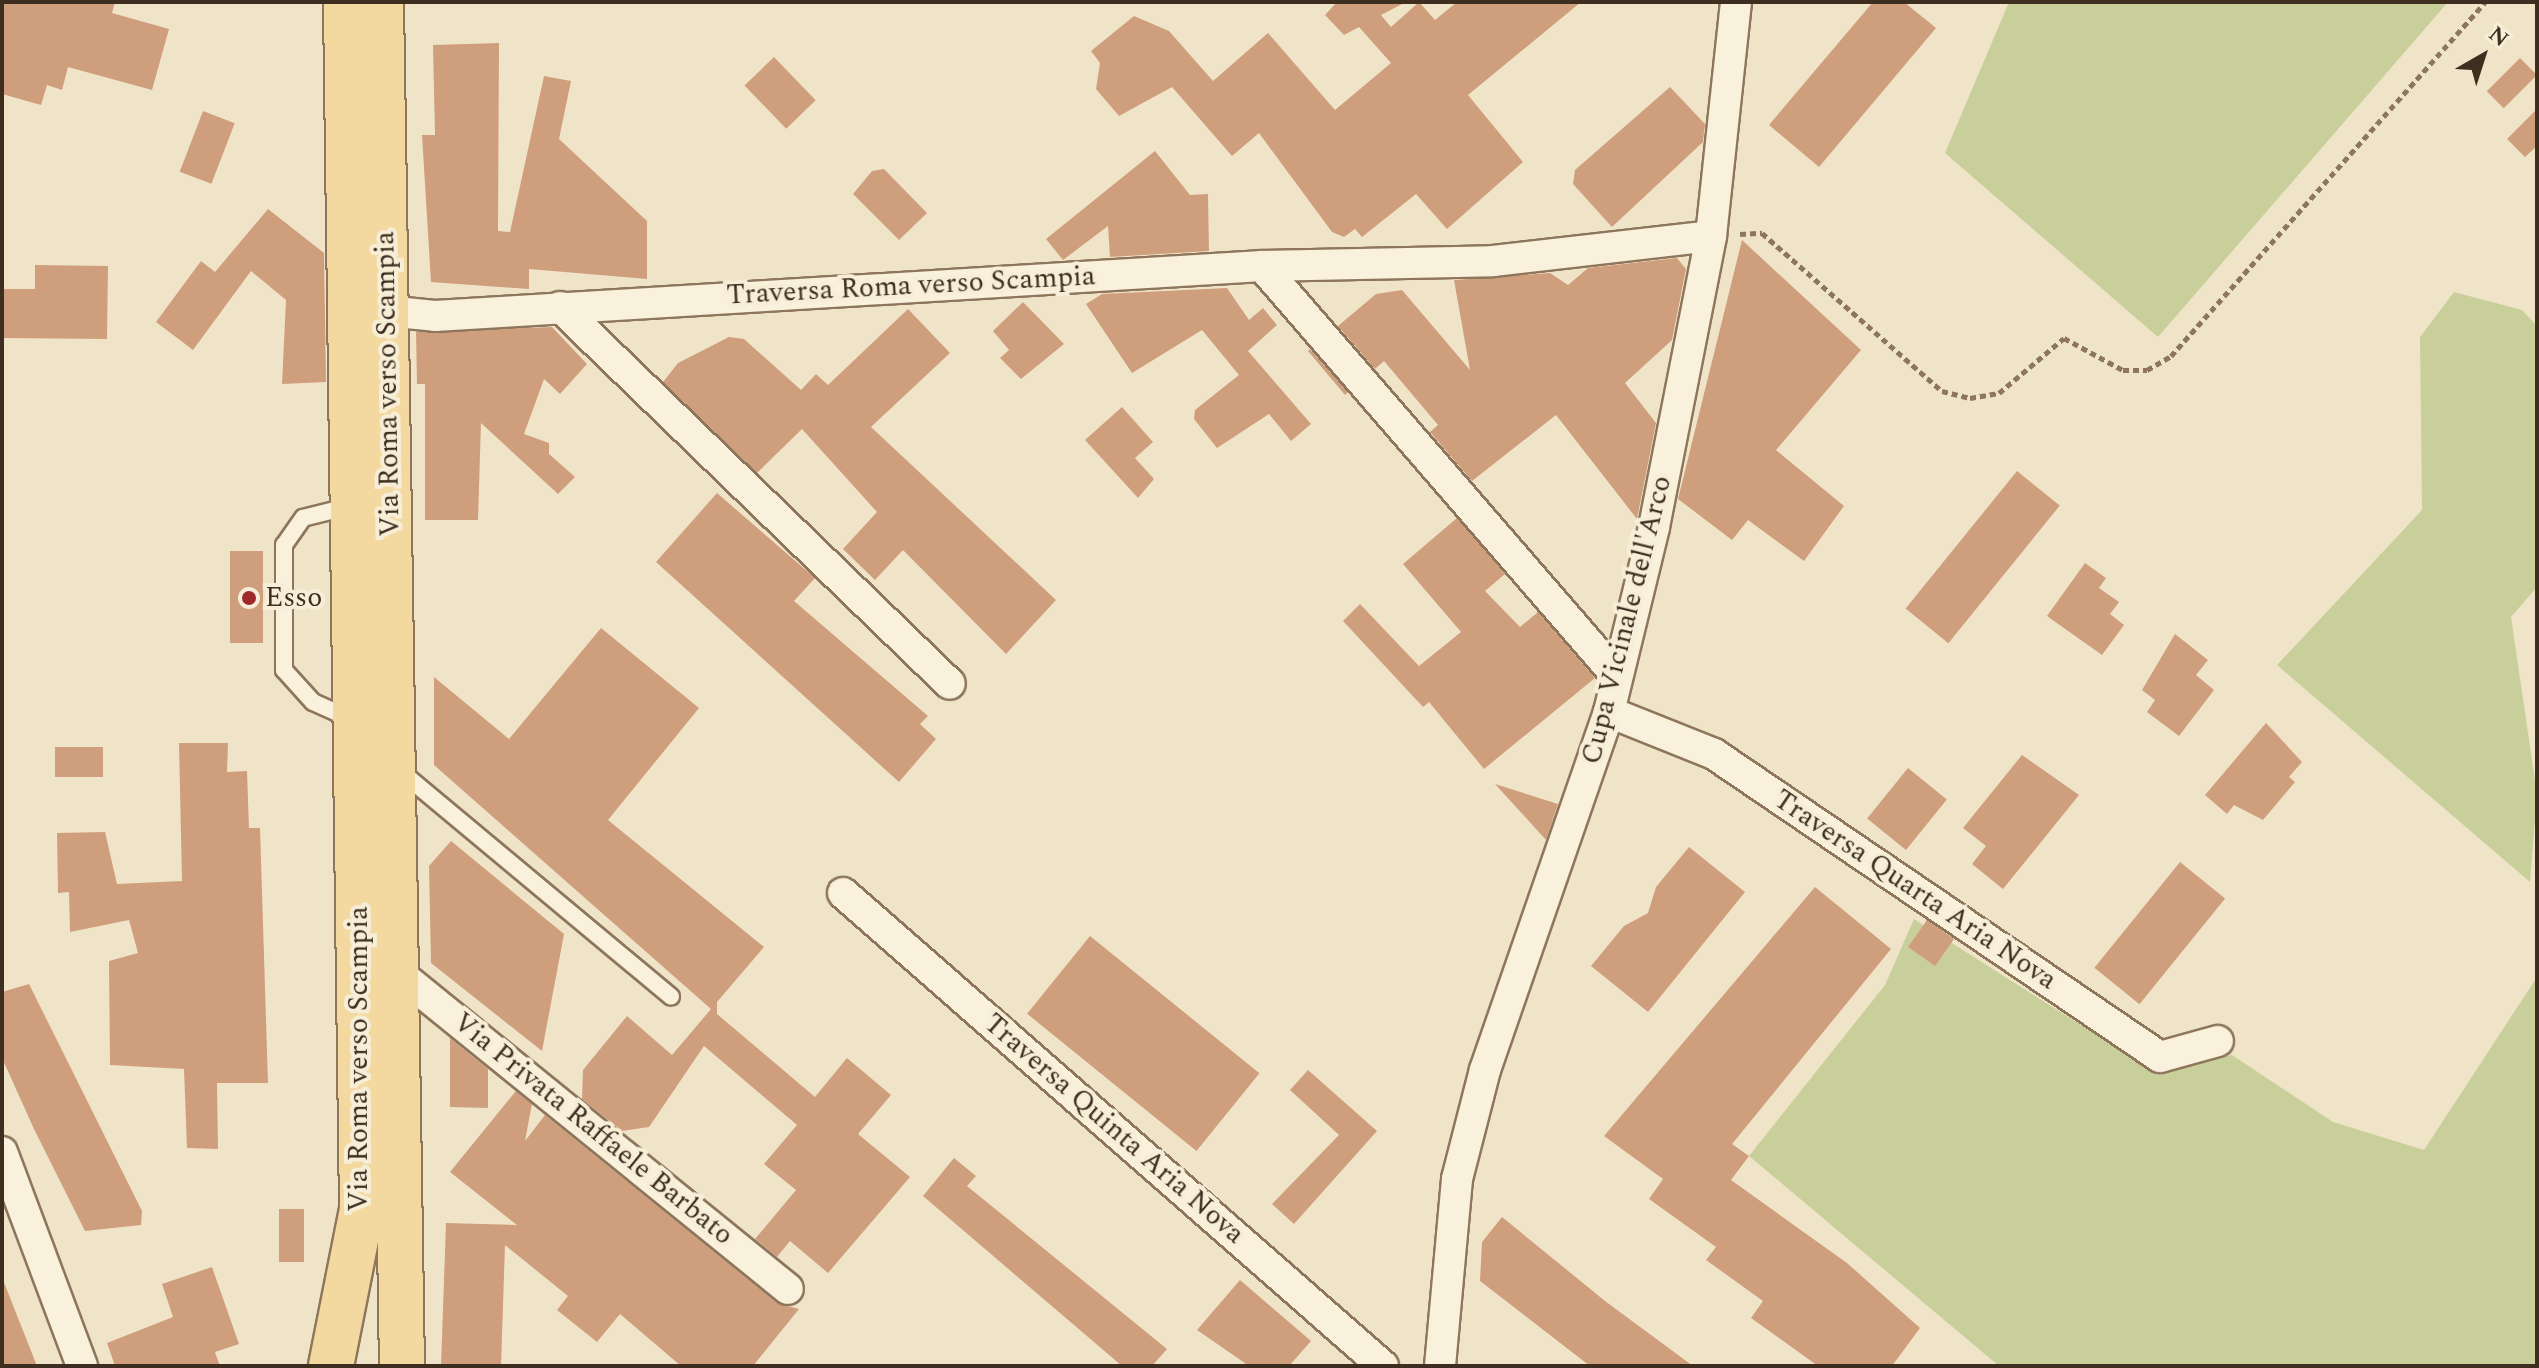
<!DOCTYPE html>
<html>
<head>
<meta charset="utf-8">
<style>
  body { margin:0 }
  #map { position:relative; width:2539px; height:1368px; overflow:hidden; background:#f0e4c8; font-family:Spectral,serif }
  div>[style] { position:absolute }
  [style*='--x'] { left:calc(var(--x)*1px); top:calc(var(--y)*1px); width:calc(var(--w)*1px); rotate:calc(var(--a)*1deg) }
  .green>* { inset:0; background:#c9cf9b }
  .building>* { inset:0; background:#cf9f7d; transform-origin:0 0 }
  .path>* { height:5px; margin-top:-2.5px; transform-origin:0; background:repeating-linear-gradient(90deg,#8d765c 0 6px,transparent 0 10px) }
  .roads { filter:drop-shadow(2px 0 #8d765c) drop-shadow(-2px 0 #8d765c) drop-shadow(0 2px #8d765c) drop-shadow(0 -2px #8d765c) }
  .service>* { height:16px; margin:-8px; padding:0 8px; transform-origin:8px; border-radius:8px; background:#faf1dc }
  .minor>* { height:30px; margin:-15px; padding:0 15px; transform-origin:15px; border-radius:15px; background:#faf1dc }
  .primary>* { height:44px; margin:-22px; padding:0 22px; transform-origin:22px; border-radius:22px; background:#f3d9a0 }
  .dots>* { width:22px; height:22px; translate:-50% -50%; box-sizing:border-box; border:4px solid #f7eed8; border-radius:50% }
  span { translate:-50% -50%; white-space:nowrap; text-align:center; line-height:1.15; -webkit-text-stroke:8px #f7eed8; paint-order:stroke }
  .street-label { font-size:28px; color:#3d2e20 }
  .poi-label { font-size:28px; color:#3d2e20 }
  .left { translate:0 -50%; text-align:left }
  .frame { position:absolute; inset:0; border:4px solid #3d2e20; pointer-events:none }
  .north { position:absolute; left:2443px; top:16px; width:80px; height:80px; -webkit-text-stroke:6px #f7eed8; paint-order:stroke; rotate:39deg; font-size:22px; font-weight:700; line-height:32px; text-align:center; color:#3d2e20 }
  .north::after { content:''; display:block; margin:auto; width:28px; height:36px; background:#3d2e20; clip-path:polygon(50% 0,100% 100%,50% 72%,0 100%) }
</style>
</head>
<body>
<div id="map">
  <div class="green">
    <div style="clip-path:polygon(2009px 2px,2448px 2px,2158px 337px,1945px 153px)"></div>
    <div style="clip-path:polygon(2454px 292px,2522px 310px,2537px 326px,2537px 587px,2511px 617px,2537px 794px,2530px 882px,2277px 665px,2422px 510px,2420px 337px)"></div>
    <div style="clip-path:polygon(1914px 919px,2155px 1072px,2232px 1055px,2333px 1122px,2424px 1150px,2537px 977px,2537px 1366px,1999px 1366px,1749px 1156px,1885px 985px)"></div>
  </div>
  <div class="building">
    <div style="clip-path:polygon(2px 2px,115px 2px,112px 13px,169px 29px,152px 90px,68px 67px,62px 90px,47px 85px,41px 105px,2px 94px)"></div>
    <div style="clip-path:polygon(1337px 2px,1406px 2px,1381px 15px,1391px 27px,1419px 2px,1435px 20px,1457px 2px,1581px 2px,1468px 95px,1523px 162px,1447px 229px,1416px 194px,1362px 237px,1355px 229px,1344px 237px,1332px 232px,1259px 133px,1232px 156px,1172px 87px,1119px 116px,1096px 89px,1100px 63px,1091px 51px,1134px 16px,1169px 31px,1213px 81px,1268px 33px,1335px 110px,1391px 63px,1359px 27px,1344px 35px,1325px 15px)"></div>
    <div style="clip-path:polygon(1873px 2px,1904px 2px,1936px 28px,1819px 167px,1769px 125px)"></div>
    <div style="clip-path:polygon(499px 43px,498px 231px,510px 232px,544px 76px,571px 81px,559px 139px,647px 221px,647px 279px,529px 269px,529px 289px,431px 282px,422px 135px,435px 135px,433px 45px)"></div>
    <div style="left:774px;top:57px;width:60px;height:41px;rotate:46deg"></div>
    <div style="left:2520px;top:58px;width:24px;height:47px;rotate:45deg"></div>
    <div style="clip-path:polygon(1670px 87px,1705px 124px,1703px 142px,1612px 227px,1573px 184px,1575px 170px)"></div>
    <div style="clip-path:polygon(2537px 109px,2537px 146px,2525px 157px,2507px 139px)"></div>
    <div style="left:203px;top:111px;width:34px;height:65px;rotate:21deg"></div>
    <div style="clip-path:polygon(1155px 151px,1190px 195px,1208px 194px,1209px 251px,1110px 257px,1108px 226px,1063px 260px,1046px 239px)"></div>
    <div style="clip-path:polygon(884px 169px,927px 213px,899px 240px,853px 194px,872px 171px)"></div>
    <div style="clip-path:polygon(268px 209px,324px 253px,326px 382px,282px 384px,286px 300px,251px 271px,193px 350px,156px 322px,201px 261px,215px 272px)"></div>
    <div style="clip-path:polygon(1742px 240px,1861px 350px,1776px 450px,1844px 506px,1804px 561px,1748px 520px,1732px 540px,1678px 499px)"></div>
    <div style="clip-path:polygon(1677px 258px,1686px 269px,1672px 340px,1625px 383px,1656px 423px,1637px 519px,1556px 415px,1472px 481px,1430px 432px,1438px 425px,1384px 361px,1375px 369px,1338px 326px,1376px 294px,1402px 290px,1470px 370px,1454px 280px,1550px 273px,1568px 285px,1588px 268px)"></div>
    <div style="clip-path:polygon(35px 265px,108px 266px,107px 339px,2px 338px,2px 289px,35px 289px)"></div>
    <div style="clip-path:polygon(1227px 288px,1249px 320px,1263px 308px,1277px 325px,1248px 351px,1311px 424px,1291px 441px,1269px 414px,1217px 448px,1194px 419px,1195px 410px,1239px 375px,1202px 330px,1132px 373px,1086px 304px,1102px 294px)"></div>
    <div style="clip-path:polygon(1023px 302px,1064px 344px,1021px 379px,1000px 358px,1009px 350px,993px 331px)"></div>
    <div style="clip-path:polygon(908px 309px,950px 353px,871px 427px,1056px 600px,1006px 654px,903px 550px,875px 580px,843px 549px,877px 512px,802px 429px,757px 473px,663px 382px,678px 363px,729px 337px,744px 339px,801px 390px,816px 374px,828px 385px)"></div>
    <div style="clip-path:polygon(552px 327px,587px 364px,560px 394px,544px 379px,524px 434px,549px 443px,549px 454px,575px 477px,558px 494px,481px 423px,478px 520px,425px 520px,425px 384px,417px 384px,416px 332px)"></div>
    <div style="clip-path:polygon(1310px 349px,1348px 392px,1345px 395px,1308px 351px)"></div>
    <div style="clip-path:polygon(1122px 407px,1153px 442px,1135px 458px,1154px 479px,1138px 498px,1085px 440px)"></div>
    <div style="left:2017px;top:471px;width:55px;height:177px;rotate:39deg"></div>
    <div style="clip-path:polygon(717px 493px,815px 578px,794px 601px,928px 716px,920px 724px,936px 739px,899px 782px,656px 562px)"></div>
    <div style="clip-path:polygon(1457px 518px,1505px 574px,1485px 591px,1520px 627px,1538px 612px,1595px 678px,1484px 769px,1429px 702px,1423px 707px,1343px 621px,1360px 604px,1419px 666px,1461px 632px,1403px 564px)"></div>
    <div style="left:230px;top:551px;width:33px;height:92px"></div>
    <div style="clip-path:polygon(2085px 563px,2106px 578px,2099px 588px,2119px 602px,2110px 614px,2124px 625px,2102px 655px,2047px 616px)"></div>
    <div style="clip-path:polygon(601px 628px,699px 708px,608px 820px,764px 947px,717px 1002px,717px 1014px,815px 1097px,847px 1058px,891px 1095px,858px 1134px,910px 1177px,828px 1273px,790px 1241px,777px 1257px,755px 1239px,796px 1190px,764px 1164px,797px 1125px,704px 1046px,649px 1127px,622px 1131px,582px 1099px,583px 1070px,627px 1016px,672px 1055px,711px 1009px,434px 765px,434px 677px,509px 739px)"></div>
    <div style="clip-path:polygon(2175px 634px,2208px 660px,2196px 675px,2214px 690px,2179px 736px,2147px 712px,2155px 700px,2142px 690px)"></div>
    <div style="clip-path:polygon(2266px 723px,2302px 762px,2289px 777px,2295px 782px,2263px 820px,2234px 805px,2227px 814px,2205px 795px)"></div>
    <div style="clip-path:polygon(179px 743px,228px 743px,227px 772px,247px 771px,249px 828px,260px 828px,268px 1083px,217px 1083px,218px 1149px,187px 1148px,184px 1069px,110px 1065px,109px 961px,138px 953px,129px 920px,70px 932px,69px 892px,58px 893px,57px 833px,105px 832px,117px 884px,182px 881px)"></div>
    <div style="left:55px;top:747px;width:48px;height:30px"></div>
    <div style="clip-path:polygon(2022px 755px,2079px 795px,2003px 889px,1972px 864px,1986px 846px,1963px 828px)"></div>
    <div style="left:1908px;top:768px;width:50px;height:65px;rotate:39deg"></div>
    <div style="clip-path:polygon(1495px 784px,1558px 804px,1546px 840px)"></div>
    <div style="clip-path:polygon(451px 841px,564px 934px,542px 1051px,431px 963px,429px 866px)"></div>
    <div style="clip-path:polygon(1689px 847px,1745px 892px,1648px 1012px,1591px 966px,1624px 926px,1648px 913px,1656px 887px)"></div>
    <div style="left:2180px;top:862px;width:58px;height:136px;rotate:39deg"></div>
    <div style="clip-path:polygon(1815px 887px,1891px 949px,1732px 1144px,1749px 1156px,1731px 1180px,1847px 1263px,1920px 1328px,1892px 1366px,1818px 1366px,1751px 1318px,1763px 1301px,1706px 1260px,1716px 1247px,1649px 1199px,1663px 1179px,1604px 1136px)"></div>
    <div style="left:1927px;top:920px;width:33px;height:33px;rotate:35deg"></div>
    <div style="left:1090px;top:936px;width:218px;height:100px;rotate:39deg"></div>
    <div style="clip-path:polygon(29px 984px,142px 1211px,141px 1225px,85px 1231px,34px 1129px,2px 1058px,2px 992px)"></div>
    <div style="clip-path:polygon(450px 1038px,488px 1069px,488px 1108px,450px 1107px)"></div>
    <div style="clip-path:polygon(1308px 1070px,1377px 1131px,1294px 1224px,1272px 1204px,1339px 1135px,1290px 1090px)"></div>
    <div style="clip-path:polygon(516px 1091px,532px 1104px,525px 1141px,545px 1115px,777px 1303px,799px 1309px,753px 1366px,681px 1366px,620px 1314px,597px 1342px,557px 1310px,568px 1296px,505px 1245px,501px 1366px,441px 1366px,446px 1223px,517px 1225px,450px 1172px)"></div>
    <div style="clip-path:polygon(954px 1158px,976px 1176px,967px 1186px,1167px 1349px,1152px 1366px,1122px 1366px,923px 1196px)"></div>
    <div style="left:279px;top:1209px;width:25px;height:53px"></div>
    <div style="clip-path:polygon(1502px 1217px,1605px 1301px,1693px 1366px,1590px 1366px,1480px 1281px,1482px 1242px)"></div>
    <div style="clip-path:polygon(212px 1267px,239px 1344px,215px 1352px,220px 1366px,115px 1366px,107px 1343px,173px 1317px,162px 1284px)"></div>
    <div style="clip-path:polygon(3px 1280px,37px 1366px,2px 1366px)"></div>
    <div style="clip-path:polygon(1240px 1280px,1311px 1341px,1289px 1366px,1249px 1366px,1197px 1330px)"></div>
  </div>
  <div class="path">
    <div style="--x:1740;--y:234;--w:22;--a:-3"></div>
    <div style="--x:1762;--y:233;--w:240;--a:41.3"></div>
    <div style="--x:1942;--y:391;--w:29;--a:14"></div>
    <div style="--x:1970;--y:398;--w:29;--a:-10"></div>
    <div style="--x:1999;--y:393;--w:85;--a:-40.2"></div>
    <div style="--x:2064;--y:338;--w:67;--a:28.5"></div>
    <div style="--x:2123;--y:370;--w:24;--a:0"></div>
    <div style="--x:2147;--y:370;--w:28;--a:-30"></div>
    <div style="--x:2171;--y:356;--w:473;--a:-48.4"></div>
  </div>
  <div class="roads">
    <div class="service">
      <div style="--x:351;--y:506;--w:49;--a:166"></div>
      <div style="--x:303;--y:518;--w:33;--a:125"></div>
      <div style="--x:284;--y:545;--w:125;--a:90"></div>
      <div style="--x:284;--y:670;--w:43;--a:47.8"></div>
      <div style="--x:313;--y:702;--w:44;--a:24.2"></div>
      <div style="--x:399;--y:770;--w:354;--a:39.8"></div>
    </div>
    <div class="minor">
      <div style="--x:1262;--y:266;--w:541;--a:49.12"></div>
      <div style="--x:560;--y:307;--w:542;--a:44.03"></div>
      <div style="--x:386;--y:311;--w:49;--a:5.8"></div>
      <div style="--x:435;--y:316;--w:829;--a:-3.46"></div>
      <div style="--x:1262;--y:266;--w:231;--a:-1.2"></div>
      <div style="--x:1493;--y:261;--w:219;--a:-6.5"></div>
      <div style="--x:1609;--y:712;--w:113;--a:21.8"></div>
      <div style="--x:1714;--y:754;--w:539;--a:34.19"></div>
      <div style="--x:2160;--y:1057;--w:60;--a:-15.4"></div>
      <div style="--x:843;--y:893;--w:718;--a:41.22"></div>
      <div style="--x:397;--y:972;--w:503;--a:39.03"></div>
      <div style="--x:2;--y:1152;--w:228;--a:69.5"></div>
      <div style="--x:1440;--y:1366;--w:188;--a:-84.8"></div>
      <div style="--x:1457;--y:1179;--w:113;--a:-75.6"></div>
      <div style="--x:1485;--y:1070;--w:379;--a:-70.9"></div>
      <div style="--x:1609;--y:712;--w:190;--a:-76.3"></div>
      <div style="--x:1654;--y:527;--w:297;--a:-78.9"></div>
      <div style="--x:1711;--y:236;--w:235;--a:-83.9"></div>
    </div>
    <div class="primary">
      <div style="--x:381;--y:2;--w:1364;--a:89.12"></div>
      <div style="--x:331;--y:1366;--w:159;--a:-78.8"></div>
      <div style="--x:362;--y:1210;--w:1208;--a:-90.76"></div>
    </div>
  </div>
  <div class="dots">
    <div style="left:249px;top:598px;background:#9e2a2b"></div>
  </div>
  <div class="street-label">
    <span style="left:911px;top:286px;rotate:-3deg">Traversa Roma verso Scampia</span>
    <span style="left:388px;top:384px;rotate:-91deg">Via Roma verso Scampia</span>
    <span style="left:1627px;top:620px;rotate:-76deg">Cupa Vicinale dell'Arco</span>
    <span style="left:1915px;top:890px;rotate:34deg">Traversa Quarta Aria Nova</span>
    <span style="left:359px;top:1059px;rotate:-90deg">Via Roma verso Scampia</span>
    <span style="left:593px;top:1129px;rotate:39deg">Via Privata Raffaele Barbato</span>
    <span style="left:1114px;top:1129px;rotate:41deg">Traversa Quinta Aria Nova</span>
  </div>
  <div class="poi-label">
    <span class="left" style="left:265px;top:598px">Esso</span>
  </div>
  <div class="frame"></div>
  <div class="north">N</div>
</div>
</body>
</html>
